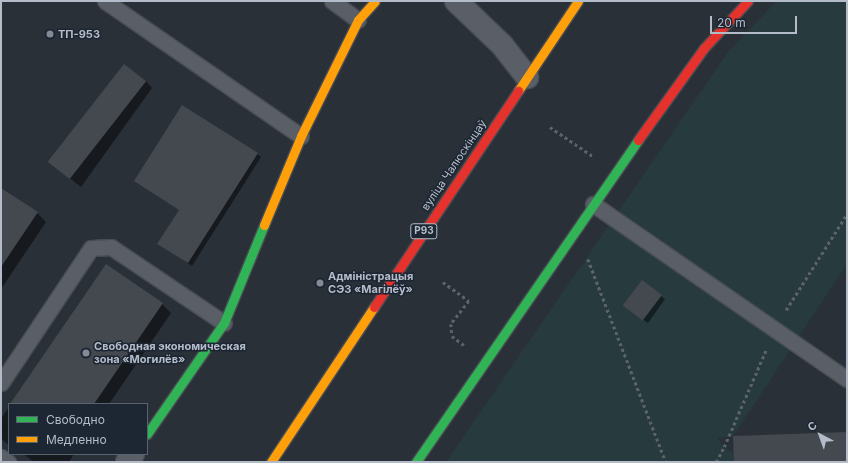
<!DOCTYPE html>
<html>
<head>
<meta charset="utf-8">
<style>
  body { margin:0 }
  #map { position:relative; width:848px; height:463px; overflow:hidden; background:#2a3038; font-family:Inter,sans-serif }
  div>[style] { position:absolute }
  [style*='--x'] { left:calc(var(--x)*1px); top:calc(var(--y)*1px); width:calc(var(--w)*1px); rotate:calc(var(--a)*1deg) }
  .green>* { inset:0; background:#273a3e }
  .shadow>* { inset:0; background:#0007 }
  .building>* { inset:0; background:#444950; transform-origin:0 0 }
  .path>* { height:2.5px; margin-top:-1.25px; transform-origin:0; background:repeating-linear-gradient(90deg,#5d636a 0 3px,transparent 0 6px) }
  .roads { filter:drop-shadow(1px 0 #484c53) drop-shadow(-1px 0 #484c53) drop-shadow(0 1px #484c53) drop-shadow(0 -1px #484c53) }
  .lane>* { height:15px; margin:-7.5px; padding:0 7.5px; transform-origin:7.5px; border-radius:7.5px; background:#5a5e66 }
  .street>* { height:22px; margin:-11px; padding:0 11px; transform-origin:11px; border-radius:11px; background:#5a5e66 }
  .fast>* { height:9px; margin:-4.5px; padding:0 4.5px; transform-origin:4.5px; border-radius:4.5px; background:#30b455 }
  .slow>* { height:9px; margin:-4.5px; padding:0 4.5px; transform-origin:4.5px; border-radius:4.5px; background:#ff9f0a }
  .jam>* { height:9px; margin:-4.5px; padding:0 4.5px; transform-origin:4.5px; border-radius:4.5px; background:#e5322d }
  .dots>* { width:11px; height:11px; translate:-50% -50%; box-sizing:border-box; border:2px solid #1d2633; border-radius:50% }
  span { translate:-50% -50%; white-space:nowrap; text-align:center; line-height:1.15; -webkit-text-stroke:3px #1d2633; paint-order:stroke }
  .shield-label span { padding:1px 3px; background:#1d2633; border:1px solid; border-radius:3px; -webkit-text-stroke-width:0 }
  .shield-label { font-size:10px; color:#b4bcc9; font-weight:700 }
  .poi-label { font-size:11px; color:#b4bcc9; font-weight:700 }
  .left { translate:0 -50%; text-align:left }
  .street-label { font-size:11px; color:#b4bcc9 }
  .frame { position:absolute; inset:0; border:2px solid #b4bcc9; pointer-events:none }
  .legend { position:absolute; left:8px; top:403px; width:140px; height:52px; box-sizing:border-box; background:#1d2633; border:1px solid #59626f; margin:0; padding:5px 7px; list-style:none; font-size:12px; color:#b4bcc9 }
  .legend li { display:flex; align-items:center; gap:8px; height:20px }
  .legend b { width:20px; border:1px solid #59626f }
  .north { position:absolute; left:800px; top:415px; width:40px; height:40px; -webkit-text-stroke:3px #1d2633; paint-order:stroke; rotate:319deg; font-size:11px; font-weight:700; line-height:16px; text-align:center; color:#b4bcc9 }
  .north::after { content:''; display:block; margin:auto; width:14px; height:18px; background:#b4bcc9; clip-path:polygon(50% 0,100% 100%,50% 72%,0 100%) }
  .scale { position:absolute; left:710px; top:16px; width:87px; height:18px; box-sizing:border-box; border:2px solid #b4bcc9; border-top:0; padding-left:5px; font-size:12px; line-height:14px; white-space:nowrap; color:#b4bcc9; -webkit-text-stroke:3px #1d2633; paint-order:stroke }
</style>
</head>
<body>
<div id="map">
  <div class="green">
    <div style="clip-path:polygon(777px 1px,847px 1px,847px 264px,733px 436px,717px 438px,724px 447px,733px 453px,734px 462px,446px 462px,728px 52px)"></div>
  </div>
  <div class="shadow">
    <div style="clip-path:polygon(146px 81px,152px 88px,81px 187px,52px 164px)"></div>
    <div style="clip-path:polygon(257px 154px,261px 157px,192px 266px,159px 244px,180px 210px,135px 181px)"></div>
    <div style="clip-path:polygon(1px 189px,37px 213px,46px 222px,1px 289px)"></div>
    <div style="clip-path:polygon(642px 282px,665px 299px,648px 323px,629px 310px)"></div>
    <div style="clip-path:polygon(162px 304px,171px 313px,109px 404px,11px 404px)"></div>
    <div style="clip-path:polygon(9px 407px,9px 445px,1px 439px,1px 419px)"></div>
    <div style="clip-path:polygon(23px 454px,74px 454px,69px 462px,34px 462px)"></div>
  </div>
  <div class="building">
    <div style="left:124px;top:64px;width:28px;height:124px;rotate:38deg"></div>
    <div style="clip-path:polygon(182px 105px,258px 153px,188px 263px,157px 244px,179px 210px,134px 181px)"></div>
    <div style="clip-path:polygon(1px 188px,38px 212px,1px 267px)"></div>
    <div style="clip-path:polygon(106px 264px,163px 303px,94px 404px,10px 404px)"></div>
    <div style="left:642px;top:280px;width:25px;height:32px;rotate:37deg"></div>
    <div style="clip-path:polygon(847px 432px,847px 462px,734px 462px,733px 436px)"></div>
  </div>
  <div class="path">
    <div style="--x:550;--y:127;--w:53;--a:34.3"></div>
    <div style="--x:588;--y:259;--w:217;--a:69"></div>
    <div style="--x:443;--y:282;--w:32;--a:36"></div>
    <div style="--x:469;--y:301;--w:29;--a:128"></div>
    <div style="--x:451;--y:324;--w:12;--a:85"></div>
    <div style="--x:452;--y:336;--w:15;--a:37"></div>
    <div style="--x:786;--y:310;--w:114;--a:-57.6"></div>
    <div style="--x:716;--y:462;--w:17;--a:-62"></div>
    <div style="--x:724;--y:447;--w:106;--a:-66.6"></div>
  </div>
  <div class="roads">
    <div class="lane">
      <div style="--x:105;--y:1;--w:238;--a:34.6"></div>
      <div style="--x:332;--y:1;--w:32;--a:36"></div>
      <div style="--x:593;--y:204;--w:308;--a:34.6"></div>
      <div style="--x:1;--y:383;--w:162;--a:-56.3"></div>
      <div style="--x:91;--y:248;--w:20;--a:-3"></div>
      <div style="--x:111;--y:247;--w:136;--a:33.9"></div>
      <div style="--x:1;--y:457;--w:9;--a:36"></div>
    </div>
    <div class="street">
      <div style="--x:456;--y:1;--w:64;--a:43.7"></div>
      <div style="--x:502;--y:45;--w:41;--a:52"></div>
      <div style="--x:127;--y:462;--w:10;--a:-53"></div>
    </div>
    <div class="fast">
      <div style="--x:147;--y:434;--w:135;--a:-55.3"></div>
      <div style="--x:224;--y:323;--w:106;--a:-67.8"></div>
      <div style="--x:416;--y:462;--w:391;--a:-55.4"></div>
    </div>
    <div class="slow">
      <div style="--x:518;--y:91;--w:108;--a:-56.3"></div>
      <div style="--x:264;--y:225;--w:96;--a:-67.4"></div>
      <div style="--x:301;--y:136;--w:129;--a:-63.8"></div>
      <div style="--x:358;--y:20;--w:25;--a:-48"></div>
      <div style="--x:271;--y:462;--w:186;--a:-56.4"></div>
    </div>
    <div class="jam">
      <div style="--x:638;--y:140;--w:113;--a:-54.3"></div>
      <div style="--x:704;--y:48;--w:64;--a:-46.9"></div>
      <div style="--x:374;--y:307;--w:260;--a:-56.3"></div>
    </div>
  </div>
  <div class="dots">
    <div style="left:50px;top:34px;background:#848b96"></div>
    <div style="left:320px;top:283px;background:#848b96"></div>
    <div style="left:86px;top:353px;background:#848b96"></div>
  </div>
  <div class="shield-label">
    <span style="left:424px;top:231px">Р93</span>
  </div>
  <div class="poi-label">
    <span class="left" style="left:58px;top:34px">ТП-953</span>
    <span class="left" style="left:328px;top:283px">Адміністрацыя<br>СЭЗ «Магілёў»</span>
    <span class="left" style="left:94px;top:353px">Свободная экономическая<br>зона «Могилёв»</span>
  </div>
  <div class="street-label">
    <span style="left:454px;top:165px;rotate:-56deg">вуліца Чалюскінцаў</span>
  </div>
  <div class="frame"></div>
  <ul class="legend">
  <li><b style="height:5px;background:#30b455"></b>Свободно</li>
  <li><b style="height:5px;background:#ff9f0a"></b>Медленно</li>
  </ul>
  <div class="north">С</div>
  <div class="scale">20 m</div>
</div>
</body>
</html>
